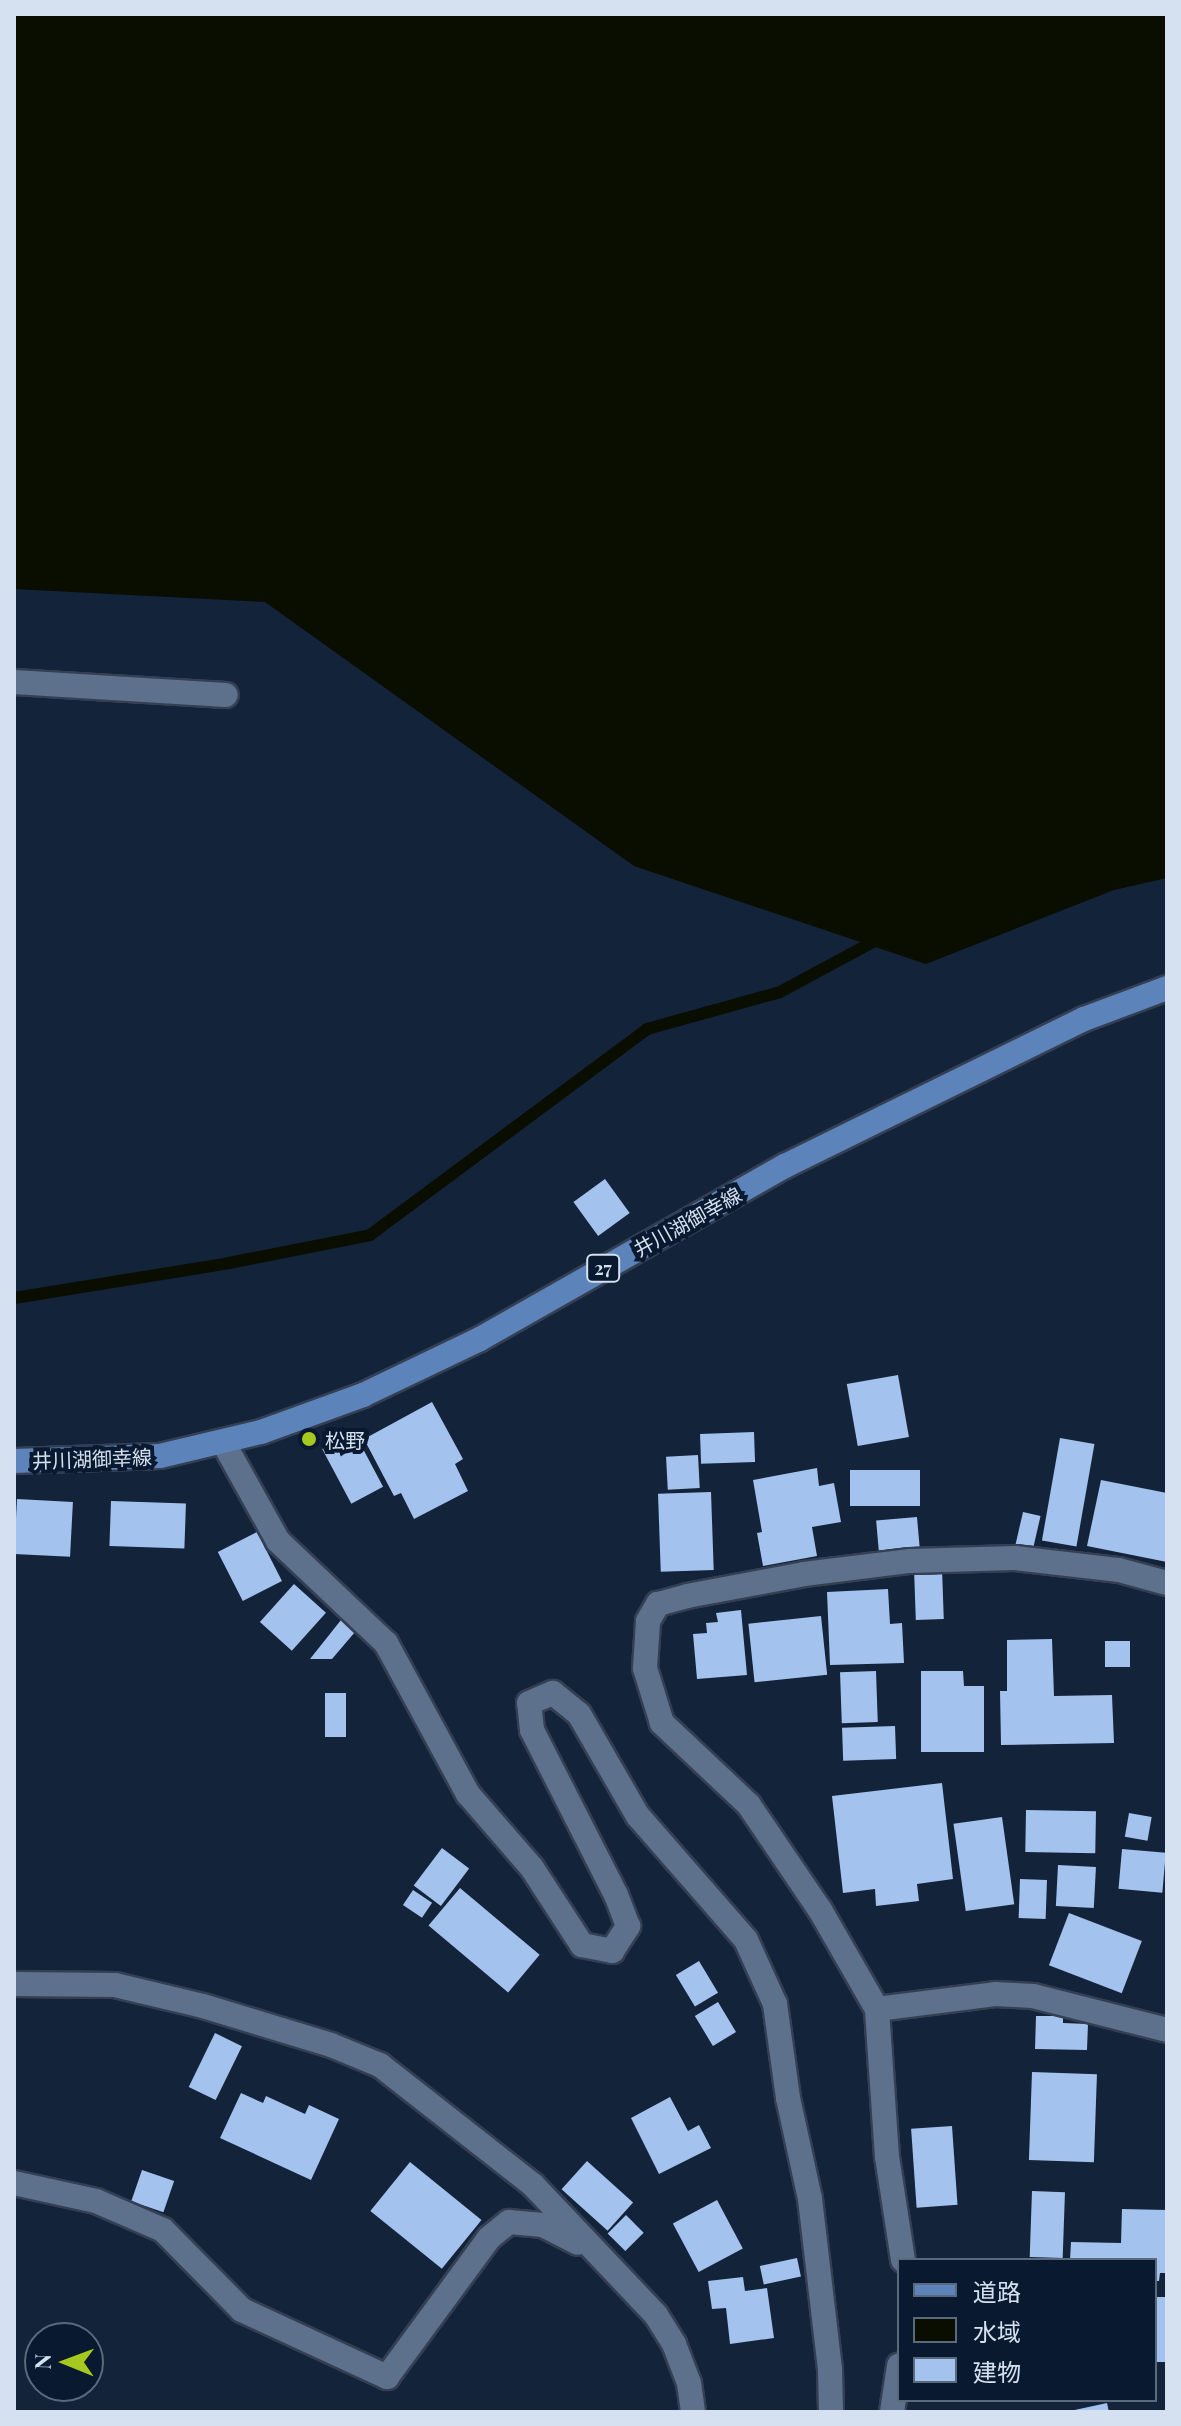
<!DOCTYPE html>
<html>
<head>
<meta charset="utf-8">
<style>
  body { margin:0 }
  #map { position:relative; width:1181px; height:2426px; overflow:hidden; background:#13233a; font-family:"Playfair Display","Noto Sans JP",serif }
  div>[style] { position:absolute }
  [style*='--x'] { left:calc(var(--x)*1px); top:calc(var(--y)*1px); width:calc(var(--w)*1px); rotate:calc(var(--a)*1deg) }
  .water>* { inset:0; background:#090e00 }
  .stream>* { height:12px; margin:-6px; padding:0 6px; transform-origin:6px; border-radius:6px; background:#090e00 }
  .building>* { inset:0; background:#a4c2ee; transform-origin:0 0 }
  .roads { filter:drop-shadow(2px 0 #343f53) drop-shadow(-2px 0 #343f53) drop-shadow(0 2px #343f53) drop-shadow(0 -2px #343f53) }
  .minor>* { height:24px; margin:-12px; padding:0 12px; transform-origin:12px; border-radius:12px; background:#5d718c }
  .major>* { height:24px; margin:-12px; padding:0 12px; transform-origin:12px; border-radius:12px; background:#5c84ba }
  .dots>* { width:22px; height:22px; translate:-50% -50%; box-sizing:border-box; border:4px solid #091a30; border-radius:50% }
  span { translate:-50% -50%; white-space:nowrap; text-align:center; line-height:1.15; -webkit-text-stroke:8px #091a30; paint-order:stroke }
  .shield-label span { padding:2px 6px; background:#091a30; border:2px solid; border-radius:6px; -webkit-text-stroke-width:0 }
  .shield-label { font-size:18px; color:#d5e0f0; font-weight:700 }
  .street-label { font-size:20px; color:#d5e0f0 }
  .poi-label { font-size:20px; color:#d5e0f0 }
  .left { translate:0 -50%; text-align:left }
  .frame { position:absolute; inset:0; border:16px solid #d5e0f0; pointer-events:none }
  .legend { position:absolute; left:897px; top:2258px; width:260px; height:144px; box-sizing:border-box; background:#091a30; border:2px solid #5b697d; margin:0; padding:10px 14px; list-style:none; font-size:24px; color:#d5e0f0 }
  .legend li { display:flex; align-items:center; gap:16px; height:40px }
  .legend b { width:40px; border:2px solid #5b697d }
  .north { position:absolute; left:24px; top:2322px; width:80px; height:80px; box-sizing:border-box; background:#091a30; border:2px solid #5b697d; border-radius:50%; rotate:271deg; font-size:22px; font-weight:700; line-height:32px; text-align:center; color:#d5e0f0 }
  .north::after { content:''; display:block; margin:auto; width:28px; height:36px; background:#a7c81f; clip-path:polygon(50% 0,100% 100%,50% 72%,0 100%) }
</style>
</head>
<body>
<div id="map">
  <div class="water">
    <div style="clip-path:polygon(14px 14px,1167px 14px,1167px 878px,1114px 890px,926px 964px,634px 866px,265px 602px,14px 589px)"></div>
  </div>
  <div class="stream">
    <div style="--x:14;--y:1298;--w:218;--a:-9.2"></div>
    <div style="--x:229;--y:1263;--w:144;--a:-11.2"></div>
    <div style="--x:370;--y:1235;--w:345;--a:-36.6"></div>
    <div style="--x:647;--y:1029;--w:138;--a:-15.5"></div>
    <div style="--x:780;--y:992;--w:116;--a:-28.3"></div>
  </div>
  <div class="building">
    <div style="left:605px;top:1179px;width:42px;height:39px;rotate:54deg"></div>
    <div style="left:898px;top:1375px;width:63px;height:52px;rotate:80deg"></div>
    <div style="clip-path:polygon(432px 1402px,463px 1459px,455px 1464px,468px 1491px,414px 1519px,401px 1493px,394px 1496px,364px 1439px)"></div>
    <div style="left:354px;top:1432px;width:62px;height:36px;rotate:62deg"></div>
    <div style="left:754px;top:1432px;width:30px;height:54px;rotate:88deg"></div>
    <div style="left:1060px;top:1438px;width:35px;height:104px;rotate:10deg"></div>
    <div style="left:698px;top:1455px;width:33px;height:32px;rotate:87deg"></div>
    <div style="clip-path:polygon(817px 1468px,819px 1486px,834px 1483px,841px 1522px,812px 1527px,817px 1556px,763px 1566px,757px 1533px,762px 1532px,753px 1480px)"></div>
    <div style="left:850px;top:1470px;width:70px;height:36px"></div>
    <div style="clip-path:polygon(1101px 1480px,1167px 1493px,1167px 1562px,1087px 1546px)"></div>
    <div style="left:711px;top:1492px;width:78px;height:53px;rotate:88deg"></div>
    <div style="left:17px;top:1499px;width:56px;height:55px;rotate:3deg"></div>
    <div style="left:111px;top:1501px;width:75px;height:45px;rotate:2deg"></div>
    <div style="left:1023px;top:1512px;width:18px;height:34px;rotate:13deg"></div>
    <div style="left:917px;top:1517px;width:35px;height:41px;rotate:85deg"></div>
    <div style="left:257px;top:1532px;width:55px;height:44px;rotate:63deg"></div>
    <div style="left:942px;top:1568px;width:51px;height:28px;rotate:88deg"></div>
    <div style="left:294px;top:1584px;width:43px;height:51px;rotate:42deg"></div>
    <div style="clip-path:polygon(888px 1589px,890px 1624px,902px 1623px,904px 1663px,830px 1665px,827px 1592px)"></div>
    <div style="clip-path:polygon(741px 1610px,747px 1675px,697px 1679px,693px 1634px,707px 1633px,706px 1623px,718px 1622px,716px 1613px)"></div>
    <div style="left:821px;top:1616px;width:59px;height:73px;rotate:84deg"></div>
    <div style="clip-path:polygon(341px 1620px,355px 1632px,332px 1659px,310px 1659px)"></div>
    <div style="clip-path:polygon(1052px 1639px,1054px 1696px,1112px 1695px,1114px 1743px,1001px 1745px,1000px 1691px,1007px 1691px,1007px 1640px)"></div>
    <div style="left:1105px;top:1641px;width:25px;height:26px"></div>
    <div style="left:876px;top:1671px;width:51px;height:36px;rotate:88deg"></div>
    <div style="clip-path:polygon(921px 1671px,963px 1671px,964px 1686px,984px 1686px,984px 1752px,921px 1752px)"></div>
    <div style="left:325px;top:1693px;width:21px;height:44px"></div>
    <div style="left:895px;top:1726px;width:33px;height:53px;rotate:88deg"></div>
    <div style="clip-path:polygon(942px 1783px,953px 1879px,917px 1884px,919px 1901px,876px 1906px,875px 1889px,843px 1893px,832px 1796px)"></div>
    <div style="left:1026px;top:1810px;width:70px;height:42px;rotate:1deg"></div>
    <div style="left:1129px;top:1813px;width:23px;height:24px;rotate:10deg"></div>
    <div style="left:1002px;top:1817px;width:88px;height:49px;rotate:82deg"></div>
    <div style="left:442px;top:1848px;width:34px;height:47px;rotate:37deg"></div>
    <div style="left:1122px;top:1849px;width:44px;height:40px;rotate:5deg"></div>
    <div style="left:1058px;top:1865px;width:38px;height:41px;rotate:3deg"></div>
    <div style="left:1020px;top:1879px;width:27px;height:39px;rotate:2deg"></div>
    <div style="left:460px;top:1888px;width:104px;height:49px;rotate:40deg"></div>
    <div style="left:413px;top:1890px;width:23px;height:18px;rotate:34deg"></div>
    <div style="left:1069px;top:1913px;width:78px;height:56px;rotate:21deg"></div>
    <div style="left:699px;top:1961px;width:37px;height:27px;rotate:59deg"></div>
    <div style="left:718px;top:2002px;width:35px;height:27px;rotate:59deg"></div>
    <div style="clip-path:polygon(1036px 2016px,1063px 2016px,1063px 2023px,1088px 2024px,1087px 2050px,1035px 2049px)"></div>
    <div style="left:215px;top:2033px;width:30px;height:60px;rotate:26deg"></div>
    <div style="left:1032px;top:2072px;width:65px;height:88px;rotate:2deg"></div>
    <div style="clip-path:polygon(241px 2093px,263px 2103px,266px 2096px,305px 2114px,309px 2105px,339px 2119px,311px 2180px,220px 2138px)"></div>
    <div style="clip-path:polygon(670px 2097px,688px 2131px,699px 2125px,711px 2148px,659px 2174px,631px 2118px)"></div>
    <div style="left:952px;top:2126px;width:79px;height:41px;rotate:86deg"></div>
    <div style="left:587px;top:2161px;width:62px;height:38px;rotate:42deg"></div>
    <div style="left:410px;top:2162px;width:92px;height:63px;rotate:39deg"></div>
    <div style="left:142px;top:2170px;width:34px;height:33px;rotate:19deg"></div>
    <div style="left:1032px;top:2191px;width:33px;height:66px;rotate:2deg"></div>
    <div style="left:717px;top:2200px;width:55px;height:50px;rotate:62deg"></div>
    <div style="clip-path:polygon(1122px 2209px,1167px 2210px,1167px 2273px,1160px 2273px,1159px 2281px,1155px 2281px,1155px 2260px,1070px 2260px,1071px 2242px,1121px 2243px)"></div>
    <div style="left:626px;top:2215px;width:25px;height:26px;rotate:45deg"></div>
    <div style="left:797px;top:2258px;width:19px;height:38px;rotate:78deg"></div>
    <div style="clip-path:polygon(743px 2277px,745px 2291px,767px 2288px,774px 2338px,730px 2344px,726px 2308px,712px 2309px,708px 2281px)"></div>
    <div style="left:1167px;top:2297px;width:65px;height:12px;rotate:90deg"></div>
    <div style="clip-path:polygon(1107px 2403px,1109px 2412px,1070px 2412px,1070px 2411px)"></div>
  </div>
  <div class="roads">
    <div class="minor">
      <div style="--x:14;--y:682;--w:212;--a:3.5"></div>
      <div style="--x:223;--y:1442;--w:113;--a:60.9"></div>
      <div style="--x:278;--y:1541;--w:149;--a:43.4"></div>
      <div style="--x:386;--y:1643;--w:172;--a:61.5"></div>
      <div style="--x:468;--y:1794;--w:98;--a:49.1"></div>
      <div style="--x:532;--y:1868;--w:92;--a:57"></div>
      <div style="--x:582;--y:1945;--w:31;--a:11"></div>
      <div style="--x:612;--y:1951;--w:30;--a:-57"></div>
      <div style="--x:628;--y:1926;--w:33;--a:-111"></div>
      <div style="--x:616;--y:1895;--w:185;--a:-117"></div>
      <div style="--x:532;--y:1730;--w:27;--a:-96"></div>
      <div style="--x:529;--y:1703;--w:26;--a:-23"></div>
      <div style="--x:553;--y:1693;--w:33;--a:39"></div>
      <div style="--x:579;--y:1714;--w:118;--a:60"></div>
      <div style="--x:638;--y:1816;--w:164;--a:48.9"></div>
      <div style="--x:746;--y:1940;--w:70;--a:65.6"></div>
      <div style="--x:775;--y:2004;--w:95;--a:82.1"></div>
      <div style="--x:788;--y:2098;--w:103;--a:77.7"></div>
      <div style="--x:810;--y:2199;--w:172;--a:83.3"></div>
      <div style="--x:830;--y:2370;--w:42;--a:88.6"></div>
      <div style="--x:14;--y:1984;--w:101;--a:0.6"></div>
      <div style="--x:115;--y:1985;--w:90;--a:13.4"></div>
      <div style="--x:203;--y:2006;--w:134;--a:16.9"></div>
      <div style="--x:331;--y:2045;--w:53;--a:22.2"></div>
      <div style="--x:380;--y:2065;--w:194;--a:38.1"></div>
      <div style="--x:533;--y:2185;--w:179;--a:46.6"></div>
      <div style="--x:656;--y:2315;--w:34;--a:58"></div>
      <div style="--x:674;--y:2344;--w:42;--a:69"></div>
      <div style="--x:689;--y:2383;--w:29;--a:82"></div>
      <div style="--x:877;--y:2009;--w:119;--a:-7.2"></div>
      <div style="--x:995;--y:1994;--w:38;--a:3"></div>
      <div style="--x:1033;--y:1996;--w:138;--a:14.2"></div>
      <div style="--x:14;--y:2183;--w:84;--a:12.4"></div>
      <div style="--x:96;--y:2201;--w:73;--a:23.4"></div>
      <div style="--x:163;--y:2230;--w:112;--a:45.4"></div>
      <div style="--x:242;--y:2310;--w:160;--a:24.8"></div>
      <div style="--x:387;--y:2377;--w:172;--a:-53.7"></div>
      <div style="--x:489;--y:2238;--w:26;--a:-39"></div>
      <div style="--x:509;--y:2222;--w:34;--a:5"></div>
      <div style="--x:543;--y:2225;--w:39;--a:27"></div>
      <div style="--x:903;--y:2260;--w:104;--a:-98.8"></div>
      <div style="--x:887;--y:2157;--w:148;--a:-93.9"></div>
      <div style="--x:877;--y:2009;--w:114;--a:-119.9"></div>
      <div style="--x:820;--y:1910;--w:127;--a:-124.1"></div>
      <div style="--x:749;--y:1805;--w:120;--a:-136.7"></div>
      <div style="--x:662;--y:1723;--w:58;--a:-107.2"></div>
      <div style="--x:645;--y:1668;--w:47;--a:-86.3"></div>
      <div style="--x:648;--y:1621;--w:20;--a:-60"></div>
      <div style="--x:658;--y:1604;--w:30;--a:-15"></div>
      <div style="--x:687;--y:1596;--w:119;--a:-10.6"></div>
      <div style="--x:804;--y:1574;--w:107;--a:-7"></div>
      <div style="--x:910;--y:1561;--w:105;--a:-1.6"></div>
      <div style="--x:1015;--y:1558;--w:105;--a:6.6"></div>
      <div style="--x:1119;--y:1570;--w:50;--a:15.2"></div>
      <div style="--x:892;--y:2412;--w:47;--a:-81.3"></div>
    </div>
    <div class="major">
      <div style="--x:14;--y:1461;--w:146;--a:-2"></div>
      <div style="--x:160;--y:1456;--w:104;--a:-13.4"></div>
      <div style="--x:261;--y:1432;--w:109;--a:-19.9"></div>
      <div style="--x:363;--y:1395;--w:130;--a:-25.6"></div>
      <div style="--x:480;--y:1339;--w:351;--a:-29.6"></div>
      <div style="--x:785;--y:1166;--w:333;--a:-26.2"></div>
      <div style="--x:1084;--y:1019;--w:89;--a:-20.5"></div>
    </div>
  </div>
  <div class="dots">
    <div style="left:309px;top:1439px;background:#a7c81f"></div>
  </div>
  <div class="shield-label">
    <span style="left:603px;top:1268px">27</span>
  </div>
  <div class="street-label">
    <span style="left:687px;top:1221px;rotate:-29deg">井川湖御幸線</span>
    <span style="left:92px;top:1458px;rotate:-2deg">井川湖御幸線</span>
  </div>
  <div class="poi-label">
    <span class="left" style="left:325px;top:1439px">松野</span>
  </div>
  <div class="frame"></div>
  <ul class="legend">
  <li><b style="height:10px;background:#5c84ba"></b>道路</li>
  <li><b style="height:22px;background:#090e00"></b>水域</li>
  <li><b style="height:22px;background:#a4c2ee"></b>建物</li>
  </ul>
  <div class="north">N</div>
</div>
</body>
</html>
